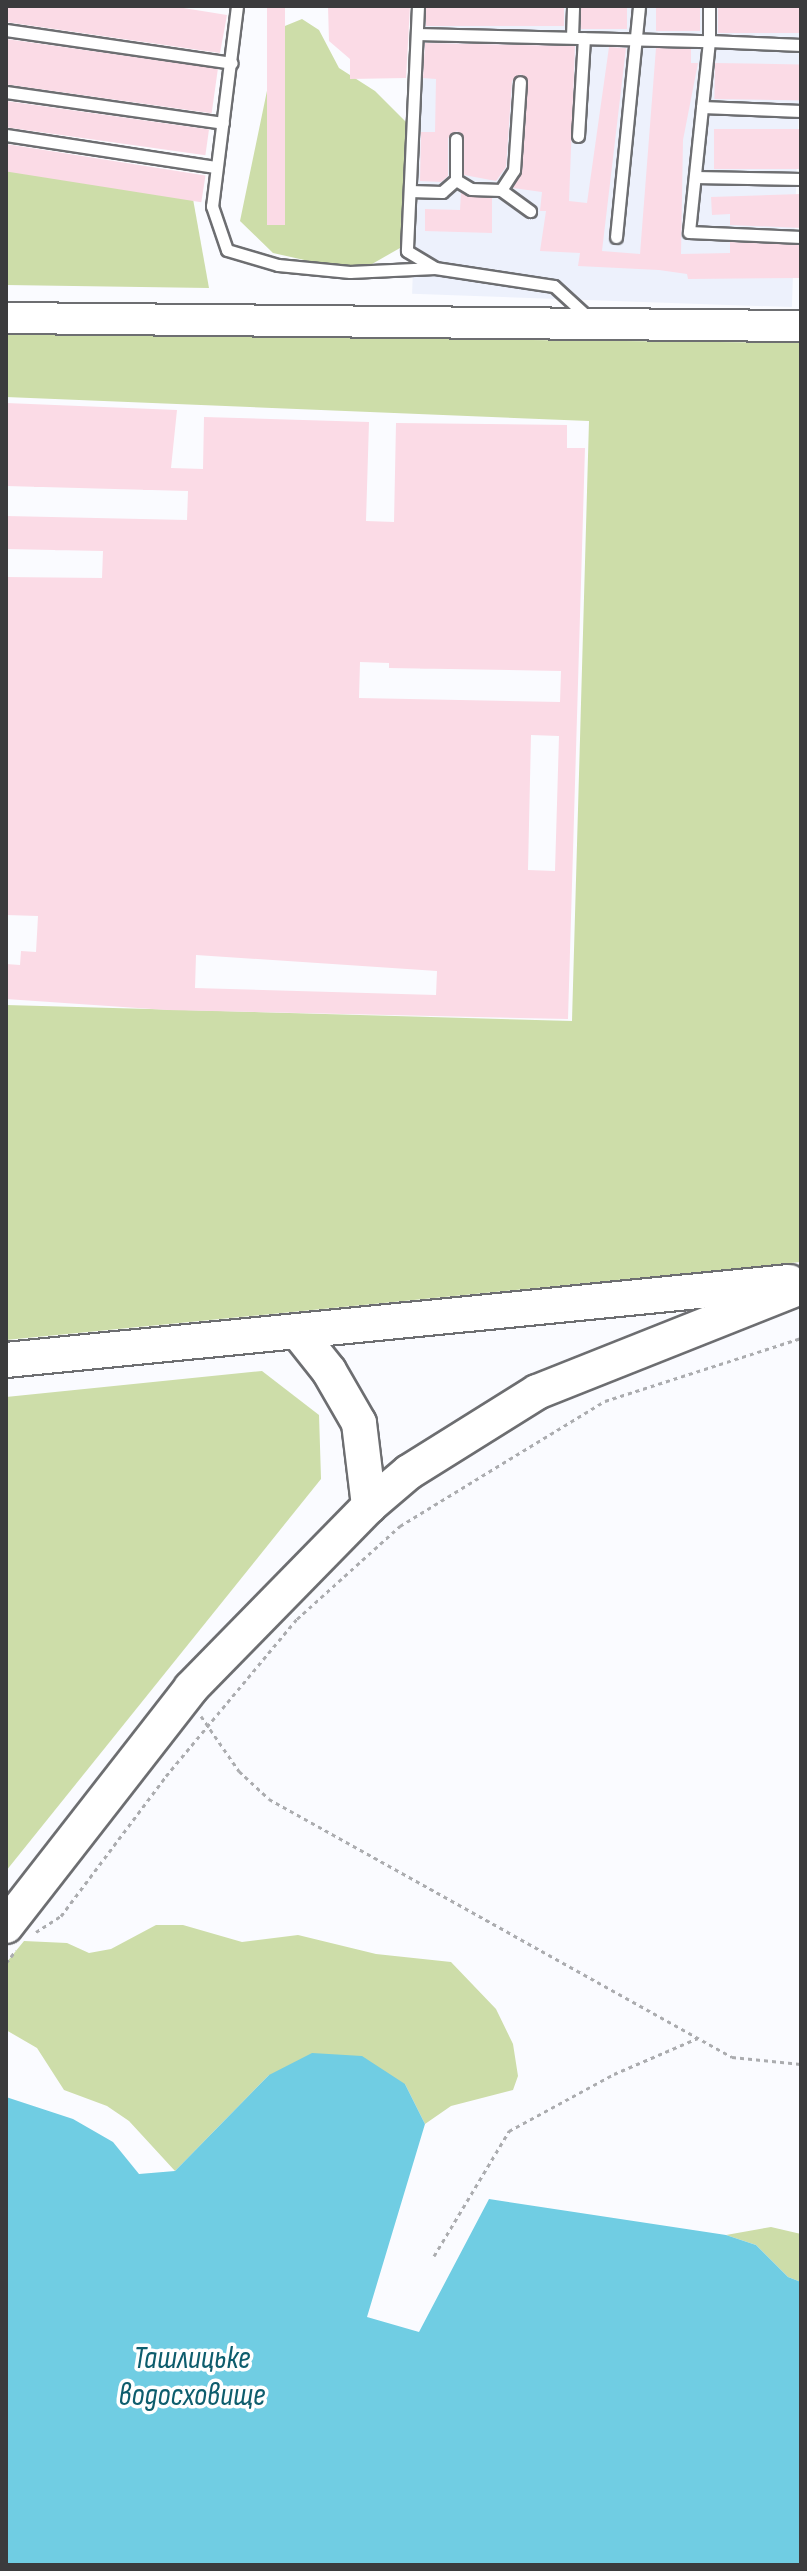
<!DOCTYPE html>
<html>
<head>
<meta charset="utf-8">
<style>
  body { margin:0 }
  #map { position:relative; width:807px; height:2571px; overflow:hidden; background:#fafbff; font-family:"Sofia Sans Condensed",sans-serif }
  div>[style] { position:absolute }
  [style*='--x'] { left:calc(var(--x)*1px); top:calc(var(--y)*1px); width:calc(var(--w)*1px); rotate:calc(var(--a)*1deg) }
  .built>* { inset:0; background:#edf1fc; transform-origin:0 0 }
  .green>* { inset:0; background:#cddda9 }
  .water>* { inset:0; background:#70cde3 }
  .building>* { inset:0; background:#fbdbe6; transform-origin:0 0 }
  .path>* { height:3px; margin-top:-1.5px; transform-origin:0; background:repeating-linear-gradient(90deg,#abacaf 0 4px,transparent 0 8px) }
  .roads { filter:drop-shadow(2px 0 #6d6e71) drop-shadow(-2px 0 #6d6e71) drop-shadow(0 2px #6d6e71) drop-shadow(0 -2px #6d6e71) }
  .lane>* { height:11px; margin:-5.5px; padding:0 5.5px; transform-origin:5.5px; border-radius:5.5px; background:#fff }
  .secondary>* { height:30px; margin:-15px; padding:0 15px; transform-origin:15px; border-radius:15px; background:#fff }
  .primary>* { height:34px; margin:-17px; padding:0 17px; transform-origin:17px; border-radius:17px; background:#fff }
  span { translate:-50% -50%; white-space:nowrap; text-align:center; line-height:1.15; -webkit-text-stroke:7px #fff; paint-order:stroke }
  .water-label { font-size:32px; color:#0e5d6d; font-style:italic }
  .frame { position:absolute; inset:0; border:8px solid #3b3b3d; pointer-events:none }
</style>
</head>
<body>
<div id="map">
  <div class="built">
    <div style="clip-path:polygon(421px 6px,801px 6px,801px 43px,420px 29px)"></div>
    <div style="left:421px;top:39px;width:380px;height:255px;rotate:2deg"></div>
  </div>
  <div class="green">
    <div style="clip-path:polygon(302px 19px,319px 30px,339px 68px,375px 91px,413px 129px,400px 248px,358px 272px,273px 253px,240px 221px,280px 28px)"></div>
    <div style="clip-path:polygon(6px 165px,193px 199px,209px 288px,6px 285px)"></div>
    <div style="clip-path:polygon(6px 334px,801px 343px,801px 1262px,6px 1340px,6px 1005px,572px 1021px,589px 421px,6px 397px)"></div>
    <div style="clip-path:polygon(262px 1371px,319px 1415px,321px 1479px,6px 1871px,6px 1397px)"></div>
    <div style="clip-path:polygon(156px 1925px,183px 1925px,242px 1942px,298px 1935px,376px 1954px,451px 1962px,496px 2009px,513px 2044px,518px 2076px,513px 2090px,451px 2106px,425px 2124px,405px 2084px,269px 2075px,175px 2171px,129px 2121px,107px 2106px,64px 2090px,37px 2048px,6px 2030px,6px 1963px,24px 1941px,67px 1943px,89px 1953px,111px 1949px)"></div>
    <div style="clip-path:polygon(771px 2227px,801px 2234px,801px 2282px,788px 2277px,756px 2245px,726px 2235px)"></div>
  </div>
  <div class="water">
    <div style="clip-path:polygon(312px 2053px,362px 2056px,405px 2084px,425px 2124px,367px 2317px,419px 2332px,489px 2199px,726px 2235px,756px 2245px,788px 2277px,801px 2282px,801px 2565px,6px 2565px,6px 2097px,73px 2119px,113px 2142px,139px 2174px,175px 2171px,269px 2075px)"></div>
  </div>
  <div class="building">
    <div style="clip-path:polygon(6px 6px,171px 6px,227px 15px,220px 53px,6px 22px)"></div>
    <div style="left:267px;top:6px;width:18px;height:219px"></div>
    <div style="clip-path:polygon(328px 6px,410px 6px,406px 78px,350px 79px,350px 59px,329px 41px)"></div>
    <div style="left:426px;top:6px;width:138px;height:20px"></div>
    <div style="left:581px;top:6px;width:46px;height:23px"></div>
    <div style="left:656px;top:6px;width:44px;height:25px"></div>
    <div style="left:718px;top:6px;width:83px;height:27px"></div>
    <div style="left:6px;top:39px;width:214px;height:45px;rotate:8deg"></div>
    <div style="clip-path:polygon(425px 43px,575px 46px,569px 201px,587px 203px,609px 47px,626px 48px,602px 251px,640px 254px,656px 48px,691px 49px,691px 63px,698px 63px,683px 140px,681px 254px,730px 253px,730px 242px,801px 245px,801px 278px,688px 279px,687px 274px,659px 270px,578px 266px,580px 253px,540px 251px,546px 211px,540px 211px,542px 192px,513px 188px,522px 171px,528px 83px,521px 74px,512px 81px,506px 167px,496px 181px,464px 175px,464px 138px,457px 131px,448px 138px,448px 176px,441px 182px,420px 181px,421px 132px,435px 132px,436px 79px,423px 78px)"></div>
    <div style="left:715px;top:63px;width:86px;height:36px;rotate:1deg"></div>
    <div style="left:6px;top:101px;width:205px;height:26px;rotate:8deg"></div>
    <div style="left:714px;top:129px;width:87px;height:40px"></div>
    <div style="left:6px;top:144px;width:202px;height:27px;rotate:9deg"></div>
    <div style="clip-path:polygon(461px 193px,492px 198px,492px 233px,425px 231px,425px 209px,460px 210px)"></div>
    <div style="clip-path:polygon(801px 194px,801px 228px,730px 225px,730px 214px,712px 215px,711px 197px)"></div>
    <div style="clip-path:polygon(evenodd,6px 403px,177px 410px,171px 468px,203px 469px,204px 417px,369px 422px,366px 521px,394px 522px,396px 423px,567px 425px,567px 448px,585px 448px,568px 1019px,167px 1010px,6px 999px,6px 964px,20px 965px,21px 951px,36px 952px,38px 916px,6px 915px,6px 577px,102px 578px,103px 551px,6px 549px,6px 516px,187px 520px,188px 491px,6px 486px,6px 403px,360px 662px,389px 663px,389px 668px,561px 671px,560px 702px,359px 698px,360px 662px,6px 403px,531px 735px,559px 736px,555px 871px,528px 870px,531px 735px,6px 403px,196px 955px,437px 971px,436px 995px,195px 988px,196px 955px)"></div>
  </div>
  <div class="path">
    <div style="--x:201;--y:1716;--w:67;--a:55.4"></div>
    <div style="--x:239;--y:1771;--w:41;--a:43"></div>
    <div style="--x:269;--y:1799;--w:530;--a:29.13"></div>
    <div style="--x:732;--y:2057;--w:69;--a:5.8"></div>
    <div style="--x:36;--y:1932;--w:30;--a:-33"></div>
    <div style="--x:61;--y:1916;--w:175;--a:-53.1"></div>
    <div style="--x:166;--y:1776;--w:204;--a:-50.2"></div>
    <div style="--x:297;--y:1619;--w:139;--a:-42.1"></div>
    <div style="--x:400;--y:1526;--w:240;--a:-31.4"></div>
    <div style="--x:605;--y:1401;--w:206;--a:-17.8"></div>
    <div style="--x:6;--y:1963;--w:16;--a:-52"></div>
    <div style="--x:434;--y:2256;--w:146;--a:-59"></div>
    <div style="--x:509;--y:2131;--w:119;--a:-28.5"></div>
    <div style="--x:614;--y:2074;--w:91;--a:-23.2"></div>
  </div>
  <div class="roads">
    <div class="lane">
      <div style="--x:237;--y:6;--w:202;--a:97.1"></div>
      <div style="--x:212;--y:206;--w:46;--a:71.2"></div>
      <div style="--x:227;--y:250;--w:53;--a:16.4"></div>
      <div style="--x:278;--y:265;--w:72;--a:5.6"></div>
      <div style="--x:350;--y:272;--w:85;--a:-2.7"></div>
      <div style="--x:418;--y:6;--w:245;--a:92.6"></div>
      <div style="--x:407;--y:251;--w:33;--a:31"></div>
      <div style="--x:435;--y:268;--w:120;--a:8.6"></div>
      <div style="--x:554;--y:286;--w:47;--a:42.4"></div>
      <div style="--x:6;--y:30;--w:228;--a:8.3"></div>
      <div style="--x:417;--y:34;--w:292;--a:1.4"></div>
      <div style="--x:709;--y:41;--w:35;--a:-90"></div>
      <div style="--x:572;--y:37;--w:31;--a:-88"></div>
      <div style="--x:801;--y:45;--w:92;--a:-177.5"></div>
      <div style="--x:709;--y:41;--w:192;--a:96"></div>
      <div style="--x:689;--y:232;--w:112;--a:2.6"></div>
      <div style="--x:6;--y:92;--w:219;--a:8.1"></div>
      <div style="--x:702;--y:107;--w:99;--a:2.3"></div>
      <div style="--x:6;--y:135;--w:210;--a:8.7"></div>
      <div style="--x:578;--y:136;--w:98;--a:-86.5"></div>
      <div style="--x:695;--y:177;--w:106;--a:1.1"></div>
      <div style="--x:456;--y:180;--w:17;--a:31"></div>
      <div style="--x:471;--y:189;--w:30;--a:2"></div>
      <div style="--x:501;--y:190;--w:24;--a:-57"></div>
      <div style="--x:514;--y:170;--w:88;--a:-86.1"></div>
      <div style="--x:501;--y:190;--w:36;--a:36"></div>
      <div style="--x:410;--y:191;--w:32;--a:2"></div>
      <div style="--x:442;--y:192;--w:18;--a:-41"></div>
      <div style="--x:456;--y:180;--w:41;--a:-90"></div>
      <div style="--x:616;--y:237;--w:232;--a:-84.3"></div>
    </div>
    <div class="secondary">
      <div style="--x:6;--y:318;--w:795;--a:0.58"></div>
    </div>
    <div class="primary">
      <div style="--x:298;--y:1332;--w:50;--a:51.5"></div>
      <div style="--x:329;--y:1371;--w:60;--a:60"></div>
      <div style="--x:359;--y:1423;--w:84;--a:83.1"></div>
      <div style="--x:6;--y:1360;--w:787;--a:-5.69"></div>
      <div style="--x:6;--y:1926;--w:301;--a:-52.1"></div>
      <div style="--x:191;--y:1688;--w:255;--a:-45.6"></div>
      <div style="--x:369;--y:1506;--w:52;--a:-40.4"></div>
      <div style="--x:409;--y:1472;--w:151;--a:-32"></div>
      <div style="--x:537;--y:1392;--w:284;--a:-21.7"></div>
    </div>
  </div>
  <div class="water-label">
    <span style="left:192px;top:2378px">Ташлицьке<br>водосховище</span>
  </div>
  <div class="frame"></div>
</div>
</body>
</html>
